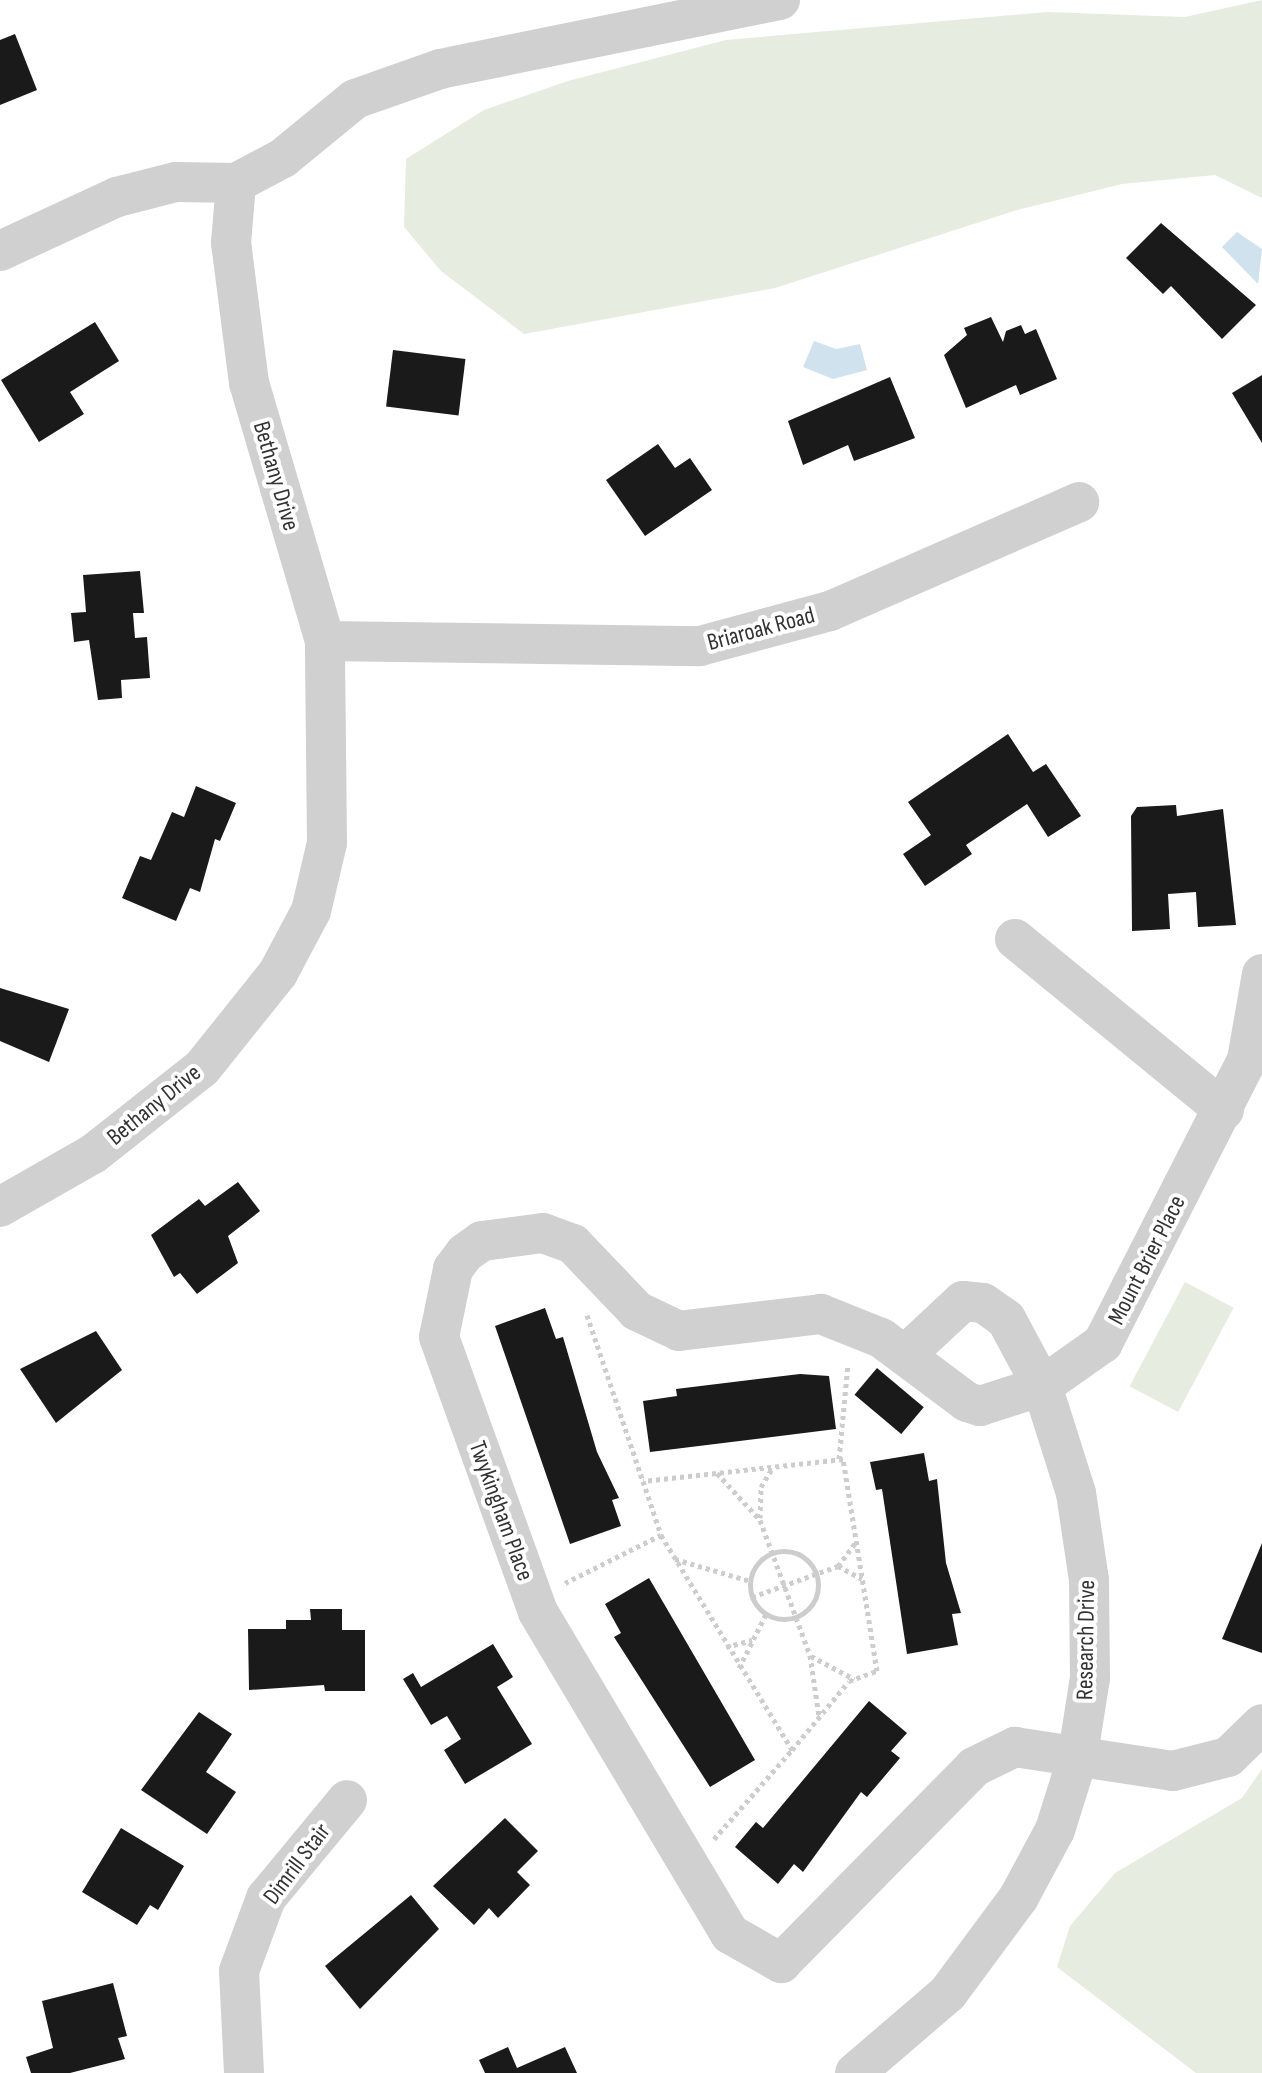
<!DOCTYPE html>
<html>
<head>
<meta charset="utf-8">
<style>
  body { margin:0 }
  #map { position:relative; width:1262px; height:2073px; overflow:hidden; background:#fff; font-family:"Sofia Sans Condensed",sans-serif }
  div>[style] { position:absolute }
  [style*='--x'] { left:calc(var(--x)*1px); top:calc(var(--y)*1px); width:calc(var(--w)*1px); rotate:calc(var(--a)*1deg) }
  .green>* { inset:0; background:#e6ecdf; transform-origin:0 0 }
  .water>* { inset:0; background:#cfe2ee }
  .building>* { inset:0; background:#1a1a1a; transform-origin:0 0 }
  .path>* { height:5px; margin-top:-2.5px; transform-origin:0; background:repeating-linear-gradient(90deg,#cdcdcd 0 4px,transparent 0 8px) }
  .path>.ring { margin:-2.5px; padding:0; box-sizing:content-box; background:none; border:5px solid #cdcdcd; border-radius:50% }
  .minor>* { height:40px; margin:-20px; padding:0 20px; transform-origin:20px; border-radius:20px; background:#d0d0d0 }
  span { translate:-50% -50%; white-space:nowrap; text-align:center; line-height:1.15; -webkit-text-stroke:8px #fff; paint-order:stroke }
  .street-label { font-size:24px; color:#333 }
</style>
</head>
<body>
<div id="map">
  <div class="green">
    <div style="clip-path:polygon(1262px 0,1262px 198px,1215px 175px,1122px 184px,1017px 210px,775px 288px,524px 334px,441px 271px,404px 227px,406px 159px,484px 110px,568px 81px,726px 40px,1048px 12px,1185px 17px)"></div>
    <div style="left:1185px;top:1282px;width:55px;height:118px;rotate:28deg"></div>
    <div style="clip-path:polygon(1262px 1769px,1262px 2073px,1196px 2073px,1057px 1967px,1070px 1926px,1115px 1873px,1242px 1798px)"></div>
  </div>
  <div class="water">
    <div style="clip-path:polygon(1237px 232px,1262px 249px,1258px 284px,1222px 247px)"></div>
    <div style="clip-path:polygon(814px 341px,836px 349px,860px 344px,867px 370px,833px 379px,803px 367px)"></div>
  </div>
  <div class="building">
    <div style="clip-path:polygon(15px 34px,37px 90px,0 105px,0 40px)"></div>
    <div style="clip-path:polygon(1161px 223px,1256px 305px,1222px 339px,1171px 286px,1163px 294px,1126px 258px)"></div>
    <div style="clip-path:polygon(991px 317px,1003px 342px,1006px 331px,1021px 325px,1025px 334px,1036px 329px,1057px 379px,1020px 395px,1016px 385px,966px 408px,944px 355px,967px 335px,964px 328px)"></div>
    <div style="clip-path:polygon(95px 322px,119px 361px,70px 392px,84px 414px,39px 442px,1px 380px)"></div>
    <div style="left:393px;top:350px;width:73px;height:57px;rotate:7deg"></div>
    <div style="clip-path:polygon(1262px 375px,1262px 443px,1232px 393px)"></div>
    <div style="clip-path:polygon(890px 377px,915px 438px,854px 461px,848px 445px,803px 465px,788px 421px)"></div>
    <div style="clip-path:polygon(658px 444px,675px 468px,690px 458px,712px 490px,645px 536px,606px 480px)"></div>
    <div style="clip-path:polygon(140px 571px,144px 613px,133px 613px,135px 638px,147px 637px,150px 678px,121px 680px,122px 698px,98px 700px,89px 640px,74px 642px,71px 613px,86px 612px,83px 575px)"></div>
    <div style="clip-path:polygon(1008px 734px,1033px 772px,1046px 764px,1081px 816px,1048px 837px,1027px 804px,966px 845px,972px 854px,925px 886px,903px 854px,931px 835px,908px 802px)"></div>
    <div style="clip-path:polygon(196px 786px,236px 803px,220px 841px,215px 839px,200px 892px,190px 888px,176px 921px,122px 898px,140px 856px,151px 860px,172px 812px,184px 817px)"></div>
    <div style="clip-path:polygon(1176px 805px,1177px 816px,1223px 809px,1236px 925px,1198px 927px,1196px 892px,1168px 894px,1170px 929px,1132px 931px,1131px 816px,1137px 807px)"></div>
    <div style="clip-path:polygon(0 988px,69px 1009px,49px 1062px,0 1041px)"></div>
    <div style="clip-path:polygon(238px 1182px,260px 1211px,228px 1236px,238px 1263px,197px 1294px,180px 1273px,174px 1277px,151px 1235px,199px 1199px,205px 1206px)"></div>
    <div style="clip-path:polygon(545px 1308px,556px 1339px,563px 1337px,597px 1452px,619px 1498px,612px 1500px,621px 1526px,570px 1544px,495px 1326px)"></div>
    <div style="clip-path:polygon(96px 1331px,122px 1370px,56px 1423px,20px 1369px)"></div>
    <div style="left:877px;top:1368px;width:61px;height:35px;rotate:40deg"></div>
    <div style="clip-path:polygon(800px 1374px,829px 1376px,836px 1429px,650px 1452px,643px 1401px,677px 1396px,676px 1389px)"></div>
    <div style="clip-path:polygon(924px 1453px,929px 1481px,937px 1479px,946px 1563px,961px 1613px,952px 1614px,958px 1645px,907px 1654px,882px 1489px,876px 1490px,870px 1462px)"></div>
    <div style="clip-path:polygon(1262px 1543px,1262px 1653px,1222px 1639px)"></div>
    <div style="clip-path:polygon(649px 1578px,755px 1760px,710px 1787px,614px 1637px,621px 1633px,605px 1604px)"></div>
    <div style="clip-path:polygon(310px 1609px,342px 1609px,342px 1630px,365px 1630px,365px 1691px,325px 1691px,324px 1685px,249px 1690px,248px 1629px,286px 1629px,286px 1620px,311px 1620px)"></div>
    <div style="clip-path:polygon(493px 1644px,513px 1677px,497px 1687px,532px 1744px,465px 1784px,444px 1750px,461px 1739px,447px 1716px,431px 1725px,403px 1679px,413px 1673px,421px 1687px)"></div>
    <div style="clip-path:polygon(869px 1701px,907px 1733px,891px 1751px,900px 1758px,867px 1797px,861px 1792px,803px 1872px,794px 1864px,778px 1884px,735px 1847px,756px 1822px,763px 1828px)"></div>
    <div style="clip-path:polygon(199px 1712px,232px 1734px,206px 1772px,236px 1792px,207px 1834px,141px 1790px)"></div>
    <div style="clip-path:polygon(505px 1818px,538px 1851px,517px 1872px,530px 1885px,498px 1918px,489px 1908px,474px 1925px,433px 1886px)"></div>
    <div style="clip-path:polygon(121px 1828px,184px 1866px,158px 1910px,150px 1905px,137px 1925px,82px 1892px)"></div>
    <div style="clip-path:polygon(411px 1895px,439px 1929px,360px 2009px,325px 1966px)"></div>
    <div style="clip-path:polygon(113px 1983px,127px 2036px,118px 2038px,125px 2059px,70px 2073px,31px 2073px,26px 2057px,53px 2048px,42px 2001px)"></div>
    <div style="clip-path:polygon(508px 2047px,517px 2068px,565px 2047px,577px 2073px,485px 2073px,479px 2060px)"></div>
  </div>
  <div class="path">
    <div style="--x:587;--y:1315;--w:175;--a:71.4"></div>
    <div style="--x:839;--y:1459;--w:95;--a:-84.6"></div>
    <div style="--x:717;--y:1473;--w:64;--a:47.5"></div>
    <div style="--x:760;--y:1520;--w:144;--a:69.7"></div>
    <div style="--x:810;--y:1655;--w:62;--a:81.6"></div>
    <div style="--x:760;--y:1518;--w:31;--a:-88"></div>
    <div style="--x:761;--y:1487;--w:23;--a:-59"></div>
    <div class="ring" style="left:750px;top:1551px;width:63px;height:63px"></div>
    <div style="--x:675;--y:1559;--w:78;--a:16.3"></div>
    <div style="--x:838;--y:1566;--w:27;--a:28"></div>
    <div style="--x:565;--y:1583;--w:107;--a:-26.6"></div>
    <div style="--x:752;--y:1597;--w:91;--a:-19.8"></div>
    <div style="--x:838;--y:1566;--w:30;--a:-53"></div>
    <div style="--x:726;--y:1647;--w:27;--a:-15"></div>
    <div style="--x:811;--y:1656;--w:49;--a:28.1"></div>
    <div style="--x:739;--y:1668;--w:60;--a:-63.4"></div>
    <div style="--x:714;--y:1839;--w:118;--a:-48.8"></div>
    <div style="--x:792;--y:1750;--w:89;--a:-50.4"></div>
    <div style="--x:849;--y:1681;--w:30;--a:-20"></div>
    <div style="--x:877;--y:1671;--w:215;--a:-99.1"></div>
    <div style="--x:843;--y:1459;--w:201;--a:173.7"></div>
    <div style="--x:643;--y:1481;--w:57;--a:71.6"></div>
    <div style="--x:661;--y:1535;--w:252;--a:58.6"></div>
  </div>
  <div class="minor">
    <div style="--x:0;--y:251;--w:129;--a:-24.8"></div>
    <div style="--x:117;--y:197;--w:61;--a:-14.3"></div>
    <div style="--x:176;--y:182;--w:60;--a:1"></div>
    <div style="--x:325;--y:641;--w:375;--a:0.8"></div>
    <div style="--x:700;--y:646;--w:135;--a:-15.1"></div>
    <div style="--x:830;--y:611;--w:272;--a:-23.6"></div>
    <div style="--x:1015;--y:939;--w:270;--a:39.3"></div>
    <div style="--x:1262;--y:974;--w:87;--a:99.9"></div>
    <div style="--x:1247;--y:1060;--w:318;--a:117"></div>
    <div style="--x:1103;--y:1343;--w:75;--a:144.8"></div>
    <div style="--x:1042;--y:1386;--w:65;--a:162.1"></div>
    <div style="--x:980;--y:1406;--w:14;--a:-163"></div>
    <div style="--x:967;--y:1402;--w:107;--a:-143.3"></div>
    <div style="--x:881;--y:1338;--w:65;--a:-158.2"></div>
    <div style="--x:821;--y:1314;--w:143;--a:173.2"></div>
    <div style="--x:679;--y:1331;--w:47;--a:-154.5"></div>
    <div style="--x:637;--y:1311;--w:93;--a:-133.7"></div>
    <div style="--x:573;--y:1244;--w:32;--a:-160"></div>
    <div style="--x:543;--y:1233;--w:62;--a:172.5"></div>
    <div style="--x:482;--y:1241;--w:21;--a:145"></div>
    <div style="--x:465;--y:1253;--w:20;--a:127"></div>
    <div style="--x:453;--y:1269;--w:69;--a:101.6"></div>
    <div style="--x:439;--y:1337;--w:292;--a:70.2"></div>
    <div style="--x:538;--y:1612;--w:375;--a:59.2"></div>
    <div style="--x:730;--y:1934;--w:59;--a:29.6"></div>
    <div style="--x:781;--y:1963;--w:275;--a:-45.4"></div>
    <div style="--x:974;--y:1767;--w:46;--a:-26"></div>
    <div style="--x:1015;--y:1747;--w:160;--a:8.6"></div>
    <div style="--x:1173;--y:1771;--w:57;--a:-14.3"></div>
    <div style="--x:1228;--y:1757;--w:47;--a:-44.1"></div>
    <div style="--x:0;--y:1207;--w:107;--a:-29.7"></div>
    <div style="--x:93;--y:1154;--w:139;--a:-38.3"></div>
    <div style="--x:202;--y:1068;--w:122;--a:-51.3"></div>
    <div style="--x:278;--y:973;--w:70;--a:-62"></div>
    <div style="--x:311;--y:911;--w:70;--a:-76.8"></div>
    <div style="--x:327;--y:843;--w:202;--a:-90.6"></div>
    <div style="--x:325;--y:641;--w:269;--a:-106.4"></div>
    <div style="--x:249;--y:383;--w:141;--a:-97.3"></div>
    <div style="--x:231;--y:243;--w:60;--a:-85.2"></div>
    <div style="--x:236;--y:183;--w:53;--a:-28"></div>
    <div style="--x:283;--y:158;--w:93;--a:-39.3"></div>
    <div style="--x:355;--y:99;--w:90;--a:-19.4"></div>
    <div style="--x:440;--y:69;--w:347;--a:-11.5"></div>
    <div style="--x:244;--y:2073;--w:102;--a:-92.8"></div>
    <div style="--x:239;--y:1971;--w:78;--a:-69.7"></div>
    <div style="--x:266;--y:1898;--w:127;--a:-50.4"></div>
    <div style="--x:855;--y:2073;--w:123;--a:-40.7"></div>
    <div style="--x:948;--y:1993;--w:119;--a:-53.5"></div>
    <div style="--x:1019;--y:1897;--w:76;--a:-61.8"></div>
    <div style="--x:1055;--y:1830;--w:73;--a:-72.6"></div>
    <div style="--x:1077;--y:1760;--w:83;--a:-81"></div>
    <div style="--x:1090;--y:1678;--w:98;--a:-90.6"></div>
    <div style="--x:1089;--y:1580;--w:88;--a:-98.5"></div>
    <div style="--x:1076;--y:1493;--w:112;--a:-107.6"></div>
    <div style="--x:1042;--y:1386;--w:76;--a:-118.2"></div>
    <div style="--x:1006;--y:1319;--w:28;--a:-145"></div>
    <div style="--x:983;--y:1303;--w:20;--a:-174"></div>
    <div style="--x:963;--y:1301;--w:79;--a:137"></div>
  </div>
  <div class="street-label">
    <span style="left:276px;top:476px;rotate:74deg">Bethany Drive</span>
    <span style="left:761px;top:629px;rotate:-15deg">Briaroak Road</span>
    <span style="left:154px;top:1105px;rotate:-39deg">Bethany Drive</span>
    <span style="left:1147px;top:1260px;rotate:-63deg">Mount Brier Place</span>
    <span style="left:501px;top:1511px;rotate:70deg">Twykingham Place</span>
    <span style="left:1086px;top:1640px;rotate:-89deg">Research Drive</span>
    <span style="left:297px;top:1864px;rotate:-53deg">Dimrill Stair</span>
  </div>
</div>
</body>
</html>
